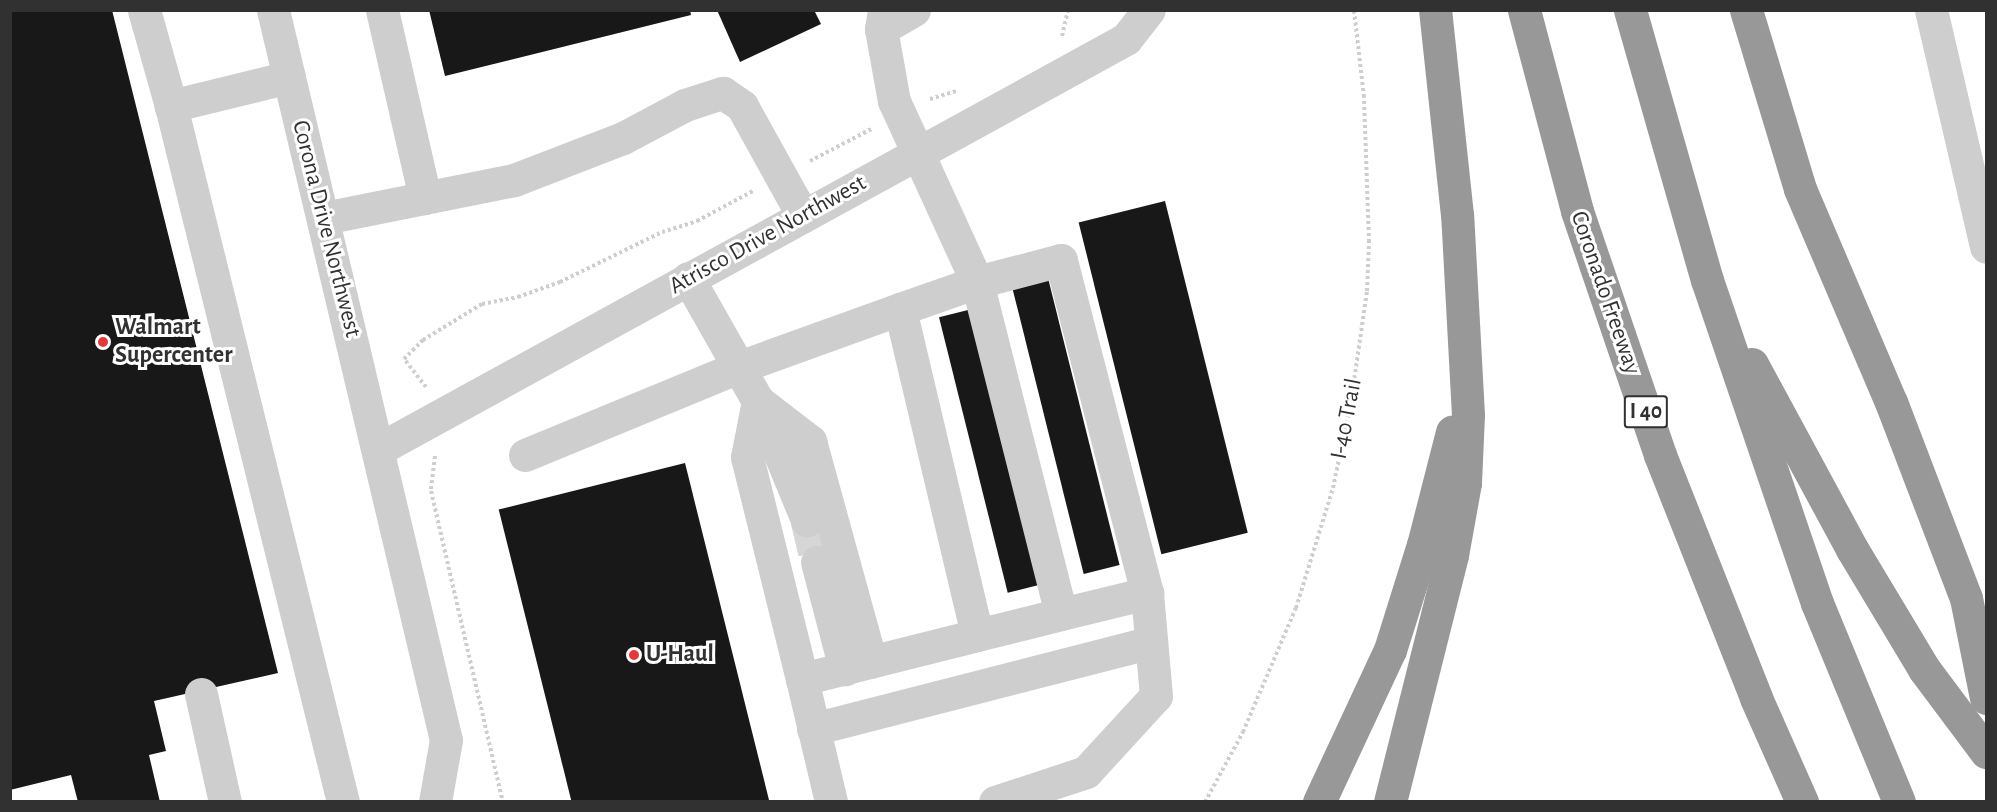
<!DOCTYPE html>
<html>
<head>
<meta charset="utf-8">
<style>
  body { margin:0 }
  #map { position:relative; width:1997px; height:812px; overflow:hidden; background:#fff; font-family:"Alegreya Sans",sans-serif }
  div>[style] { position:absolute }
  [style*='--x'] { left:calc(var(--x)*1px); top:calc(var(--y)*1px); width:calc(var(--w)*1px); rotate:calc(var(--a)*1deg) }
  .building>* { inset:0; background:#181818; transform-origin:0 0 }
  .minor-tunnel>* { height:33px; margin-top:-16.5px; transform-origin:0; background:repeating-linear-gradient(90deg,#d6d6d6 0 33px,transparent 0 49px) }
  .path>* { height:4px; margin-top:-2px; transform-origin:0; background:repeating-linear-gradient(90deg,#cecece 0 3px,transparent 0 6px) }
  .minor>* { height:33px; margin:-16.5px; padding:0 16.5px; transform-origin:16.5px; border-radius:16.5px; background:#cecece }
  .highway>* { height:33px; margin:-16.5px; padding:0 16.5px; transform-origin:16.5px; border-radius:16.5px; background:#989898 }
  .dots>* { width:16px; height:16px; translate:-50% -50%; box-sizing:border-box; border:3px solid #fff; border-radius:50% }
  span { translate:-50% -50%; white-space:nowrap; text-align:center; line-height:1.15; -webkit-text-stroke:6px #fff; paint-order:stroke }
  .shield-label span { padding:2px 4px; background:#fff; border:2px solid; border-radius:4px; -webkit-text-stroke-width:0 }
  .shield-label { font-size:22px; color:#313131; font-weight:700 }
  .street-label { font-size:24px; color:#313131 }
  .poi-label { font-size:24px; color:#313131; font-weight:700 }
  .left { translate:0 -50%; text-align:left }
  .frame { position:absolute; inset:0; border:12px solid #313131; pointer-events:none }
</style>
</head>
<body>
<div id="map">
  <div class="building">
    <div style="clip-path:polygon(10px 10px,112px 10px,278px 673px,154px 701px,166px 751px,149px 755px,160px 802px,78px 802px,71px 775px,10px 790px)"></div>
    <div style="clip-path:polygon(429px 10px,690px 10px,691px 15px,445px 76px)"></div>
    <div style="clip-path:polygon(717px 10px,814px 10px,821px 24px,740px 62px)"></div>
    <div style="left:1165px;top:201px;width:342px;height:89px;rotate:76deg"></div>
    <div style="left:1047px;top:274px;width:300px;height:37px;rotate:76deg"></div>
    <div style="left:972px;top:309px;width:284px;height:34px;rotate:76deg"></div>
    <div style="left:685px;top:463px;width:349px;height:192px;rotate:76deg"></div>
  </div>
  <div class="minor-tunnel">
    <div style="--x:807;--y:520;--w:43;--a:76.6"></div>
  </div>
  <div class="path">
    <div style="--x:1062;--y:36;--w:27;--a:-77"></div>
    <div style="--x:930;--y:99;--w:28;--a:-17"></div>
    <div style="--x:810;--y:161;--w:71;--a:-27.6"></div>
    <div style="--x:426;--y:387;--w:36;--a:-128"></div>
    <div style="--x:404;--y:359;--w:27;--a:-45"></div>
    <div style="--x:423;--y:340;--w:69;--a:-31.4"></div>
    <div style="--x:482;--y:304;--w:37;--a:-11"></div>
    <div style="--x:518;--y:297;--w:45;--a:-19.7"></div>
    <div style="--x:560;--y:282;--w:114;--a:-26.1"></div>
    <div style="--x:662;--y:232;--w:37;--a:-17"></div>
    <div style="--x:697;--y:221;--w:64;--a:-28.2"></div>
    <div style="--x:435;--y:456;--w:35;--a:97"></div>
    <div style="--x:431;--y:491;--w:319;--a:77"></div>
    <div style="--x:1205;--y:802;--w:80;--a:-61.5"></div>
    <div style="--x:1243;--y:732;--w:135;--a:-66.9"></div>
    <div style="--x:1296;--y:608;--w:126;--a:-72.9"></div>
    <div style="--x:1333;--y:488;--w:88;--a:-78.2"></div>
    <div style="--x:1351;--y:402;--w:112;--a:-81.8"></div>
    <div style="--x:1367;--y:291;--w:49;--a:-87.7"></div>
    <div style="--x:1369;--y:242;--w:145;--a:-92"></div>
    <div style="--x:1364;--y:97;--w:88;--a:-96.6"></div>
  </div>
  <div class="minor">
    <div style="--x:144;--y:10;--w:100;--a:74.3"></div>
    <div style="--x:273;--y:10;--w:750;--a:76.67"></div>
    <div style="--x:446;--y:740;--w:63;--a:100.1"></div>
    <div style="--x:382;--y:10;--w:193;--a:77.1"></div>
    <div style="--x:884;--y:10;--w:19;--a:99"></div>
    <div style="--x:881;--y:29;--w:73;--a:79.8"></div>
    <div style="--x:894;--y:101;--w:199;--a:65.4"></div>
    <div style="--x:977;--y:282;--w:342;--a:75.8"></div>
    <div style="--x:1061;--y:614;--w:89;--a:-13.7"></div>
    <div style="--x:1147;--y:593;--w:344;--a:-104.5"></div>
    <div style="--x:1061;--y:260;--w:87;--a:165.3"></div>
    <div style="--x:977;--y:282;--w:82;--a:160.7"></div>
    <div style="--x:900;--y:309;--w:335;--a:76.7"></div>
    <div style="--x:977;--y:635;--w:87;--a:-14"></div>
    <div style="--x:1931;--y:10;--w:243;--a:76.9"></div>
    <div style="--x:881;--y:29;--w:38;--a:-30"></div>
    <div style="--x:289;--y:77;--w:122;--a:166.2"></div>
    <div style="--x:171;--y:106;--w:717;--a:76.12"></div>
    <div style="--x:324;--y:218;--w:194;--a:-11.3"></div>
    <div style="--x:514;--y:180;--w:117;--a:-21.1"></div>
    <div style="--x:623;--y:138;--w:70;--a:-28"></div>
    <div style="--x:685;--y:105;--w:40;--a:-18"></div>
    <div style="--x:723;--y:93;--w:23;--a:34"></div>
    <div style="--x:742;--y:106;--w:126;--a:61"></div>
    <div style="--x:688;--y:278;--w:142;--a:60.4"></div>
    <div style="--x:758;--y:401;--w:129;--a:67.6"></div>
    <div style="--x:758;--y:401;--w:57;--a:101.1"></div>
    <div style="--x:747;--y:457;--w:229;--a:76.1"></div>
    <div style="--x:802;--y:679;--w:180;--a:-14.1"></div>
    <div style="--x:758;--y:401;--w:66;--a:37.6"></div>
    <div style="--x:810;--y:441;--w:229;--a:74.6"></div>
    <div style="--x:379;--y:449;--w:852;--a:-28.76"></div>
    <div style="--x:1126;--y:39;--w:37;--a:-52"></div>
    <div style="--x:525;--y:455;--w:231;--a:-22.4"></div>
    <div style="--x:739;--y:367;--w:171;--a:-19.8"></div>
    <div style="--x:817;--y:562;--w:111;--a:75.3"></div>
    <div style="--x:802;--y:679;--w:126;--a:76.7"></div>
    <div style="--x:201;--y:694;--w:111;--a:77.5"></div>
    <div style="--x:813;--y:729;--w:349;--a:-14.4"></div>
    <div style="--x:995;--y:802;--w:96;--a:-18.2"></div>
    <div style="--x:1086;--y:772;--w:103;--a:-47.4"></div>
    <div style="--x:1156;--y:696;--w:103;--a:-95"></div>
  </div>
  <div class="highway">
    <div style="--x:1524;--y:10;--w:208;--a:75.2"></div>
    <div style="--x:1577;--y:211;--w:258;--a:71.2"></div>
    <div style="--x:1660;--y:455;--w:261;--a:68.4"></div>
    <div style="--x:1756;--y:698;--w:114;--a:66.1"></div>
    <div style="--x:1630;--y:10;--w:281;--a:74.1"></div>
    <div style="--x:1707;--y:280;--w:341;--a:71.2"></div>
    <div style="--x:1817;--y:603;--w:215;--a:67.6"></div>
    <div style="--x:1746;--y:10;--w:187;--a:73.2"></div>
    <div style="--x:1800;--y:189;--w:232;--a:66.9"></div>
    <div style="--x:1891;--y:402;--w:210;--a:69.1"></div>
    <div style="--x:1966;--y:598;--w:102;--a:78.7"></div>
    <div style="--x:1752;--y:364;--w:210;--a:61.6"></div>
    <div style="--x:1852;--y:549;--w:140;--a:59"></div>
    <div style="--x:1924;--y:669;--w:104;--a:53.2"></div>
    <div style="--x:1319;--y:802;--w:168;--a:-65"></div>
    <div style="--x:1390;--y:650;--w:110;--a:-72.6"></div>
    <div style="--x:1423;--y:545;--w:117;--a:-75.6"></div>
    <div style="--x:1390;--y:802;--w:255;--a:-75.9"></div>
    <div style="--x:1452;--y:555;--w:73;--a:-79.8"></div>
    <div style="--x:1465;--y:483;--w:68;--a:-87.5"></div>
    <div style="--x:1468;--y:415;--w:200;--a:-93.1"></div>
    <div style="--x:1457;--y:215;--w:206;--a:-96.1"></div>
  </div>
  <div class="dots">
    <div style="left:103px;top:342px;background:#e03b3a"></div>
    <div style="left:634px;top:655px;background:#e03b3a"></div>
  </div>
  <div class="shield-label">
    <span style="left:1646px;top:412px">I 40</span>
  </div>
  <div class="street-label">
    <span style="left:326px;top:229px;rotate:76deg">Corona Drive Northwest</span>
    <span style="left:768px;top:235px;rotate:-29deg">Atrisco Drive Northwest</span>
    <span style="left:1605px;top:293px;rotate:71deg">Coronado Freeway</span>
    <span style="left:1347px;top:419px;rotate:-79deg">I-40 Trail</span>
  </div>
  <div class="poi-label">
    <span class="left" style="left:115px;top:342px">Walmart<br>Supercenter</span>
    <span class="left" style="left:646px;top:655px">U-Haul</span>
  </div>
  <div class="frame"></div>
</div>
</body>
</html>
